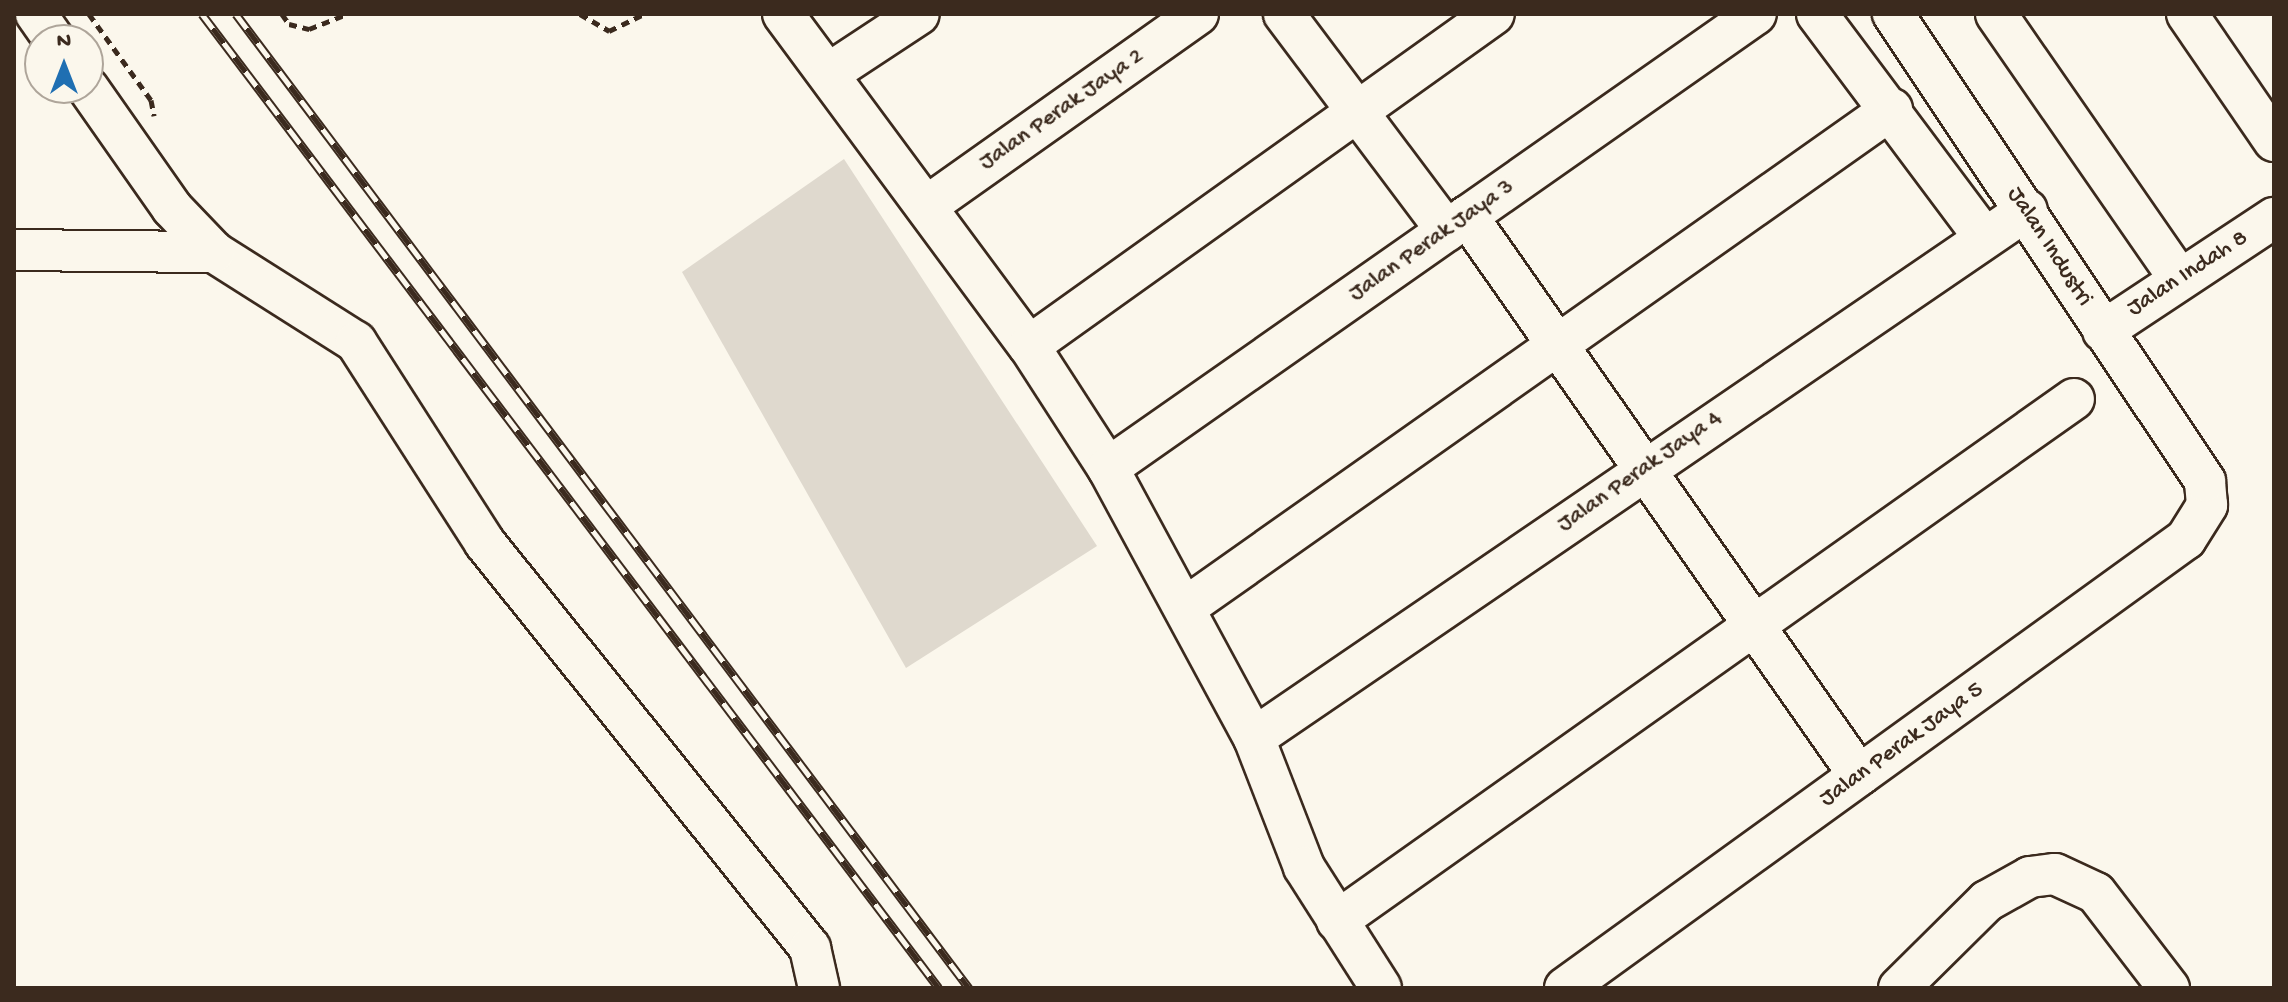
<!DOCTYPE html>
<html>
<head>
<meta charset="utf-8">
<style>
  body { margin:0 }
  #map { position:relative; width:2288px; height:1002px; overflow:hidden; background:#fbf7ec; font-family:"Gochi Hand",sans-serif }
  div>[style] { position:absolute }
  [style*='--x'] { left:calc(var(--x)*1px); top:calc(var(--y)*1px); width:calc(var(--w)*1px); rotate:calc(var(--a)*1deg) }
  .green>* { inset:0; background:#dfd9ce }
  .path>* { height:5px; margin-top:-2.5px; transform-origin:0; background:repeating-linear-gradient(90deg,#3b2a1e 0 8px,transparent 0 14px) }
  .roads { filter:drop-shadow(2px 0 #3b2a1e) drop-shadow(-2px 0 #3b2a1e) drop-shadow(0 2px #3b2a1e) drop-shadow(0 -2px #3b2a1e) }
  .minor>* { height:40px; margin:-20px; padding:0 20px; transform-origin:20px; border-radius:20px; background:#fbf7ec }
  .rail>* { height:9px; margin-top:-4.5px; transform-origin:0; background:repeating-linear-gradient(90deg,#fbf7ec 0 18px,#3b2a1e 0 36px); box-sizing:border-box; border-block:2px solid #3b2a1e }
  span { translate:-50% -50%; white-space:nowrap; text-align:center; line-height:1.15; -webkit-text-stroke:6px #fbf7ec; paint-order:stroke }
  .street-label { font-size:24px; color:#3b2a1e }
  .frame { position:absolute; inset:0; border:16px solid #3b2a1e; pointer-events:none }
  .north { position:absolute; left:24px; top:24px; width:80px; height:80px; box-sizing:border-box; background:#fbf7ec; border:2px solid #aea59a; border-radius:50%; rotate:0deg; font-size:22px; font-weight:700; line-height:32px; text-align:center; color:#3b2a1e }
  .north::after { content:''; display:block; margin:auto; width:28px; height:36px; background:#1f6fb2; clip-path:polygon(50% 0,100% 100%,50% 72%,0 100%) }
</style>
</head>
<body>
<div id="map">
  <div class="green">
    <div style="clip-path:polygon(844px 159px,1097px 546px,906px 668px,682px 272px)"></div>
  </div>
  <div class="path">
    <div style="--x:89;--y:14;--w:106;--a:54.2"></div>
    <div style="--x:151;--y:100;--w:16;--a:79"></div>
    <div style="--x:282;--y:14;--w:12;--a:55"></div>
    <div style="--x:289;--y:24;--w:21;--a:14"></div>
    <div style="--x:309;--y:29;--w:41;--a:-21.5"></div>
    <div style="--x:580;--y:14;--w:34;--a:30"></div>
    <div style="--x:609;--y:31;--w:39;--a:-26"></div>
  </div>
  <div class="roads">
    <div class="minor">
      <div style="--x:36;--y:14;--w:32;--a:55"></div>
      <div style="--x:783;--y:14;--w:413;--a:53.5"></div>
      <div style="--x:1029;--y:346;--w:145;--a:57.1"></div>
      <div style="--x:1108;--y:468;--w:307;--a:61.6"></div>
      <div style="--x:1254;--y:738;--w:138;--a:68.8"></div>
      <div style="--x:1304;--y:867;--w:143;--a:57.5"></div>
      <div style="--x:1284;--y:14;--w:271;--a:53.1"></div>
      <div style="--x:1817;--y:14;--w:277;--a:53.2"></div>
      <div style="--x:1996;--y:14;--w:321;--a:55.3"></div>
      <div style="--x:2187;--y:14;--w:154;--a:55.6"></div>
      <div style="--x:831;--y:72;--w:105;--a:-33.4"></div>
      <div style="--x:88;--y:88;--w:146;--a:55"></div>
      <div style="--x:172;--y:208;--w:61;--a:46.3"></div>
      <div style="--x:214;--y:252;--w:168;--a:32.4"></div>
      <div style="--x:356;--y:342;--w:239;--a:57.3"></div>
      <div style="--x:485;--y:543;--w:519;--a:51.25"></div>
      <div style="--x:810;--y:948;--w:41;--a:77.3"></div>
      <div style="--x:927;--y:206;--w:332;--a:-35.3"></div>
      <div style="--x:1467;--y:216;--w:683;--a:54.96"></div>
      <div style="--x:14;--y:250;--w:200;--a:0.6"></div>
      <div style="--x:2103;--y:331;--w:205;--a:-33.5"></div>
      <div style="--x:1029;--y:346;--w:571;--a:-35.53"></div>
      <div style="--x:1108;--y:468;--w:791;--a:-35.02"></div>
      <div style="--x:1186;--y:607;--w:864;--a:-35.2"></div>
      <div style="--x:1254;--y:738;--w:936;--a:-34.34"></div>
      <div style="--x:1337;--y:921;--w:903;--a:-35.31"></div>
      <div style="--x:1565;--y:988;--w:766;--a:-35.87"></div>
      <div style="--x:2186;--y:539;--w:40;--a:-58"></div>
      <div style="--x:2207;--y:505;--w:24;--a:-95"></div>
      <div style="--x:2205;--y:481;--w:562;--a:-123.75"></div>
      <div style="--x:1899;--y:988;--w:124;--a:-44.7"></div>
      <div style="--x:1987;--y:901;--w:49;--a:-29.2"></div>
      <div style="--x:2030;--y:877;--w:25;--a:-7"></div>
      <div style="--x:2055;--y:874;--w:45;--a:24.9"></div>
      <div style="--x:2096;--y:893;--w:120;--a:52.5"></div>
    </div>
  </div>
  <div class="rail">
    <div style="--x:202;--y:14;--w:1221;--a:52.89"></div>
    <div style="--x:236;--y:14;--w:1219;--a:53.04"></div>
  </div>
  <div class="street-label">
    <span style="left:1062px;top:110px;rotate:-35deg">Jalan Perak Jaya 2</span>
    <span style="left:1432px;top:241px;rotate:-35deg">Jalan Perak Jaya 3</span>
    <span style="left:2049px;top:247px;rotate:57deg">Jalan Industri</span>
    <span style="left:2188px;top:274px;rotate:-33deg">Jalan Indah 8</span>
    <span style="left:1640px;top:472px;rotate:-35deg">Jalan Perak Jaya 4</span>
    <span style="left:1902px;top:745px;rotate:-36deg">Jalan Perak Jaya 5</span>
  </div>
  <div class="frame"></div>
  <div class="north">N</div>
</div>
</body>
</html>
